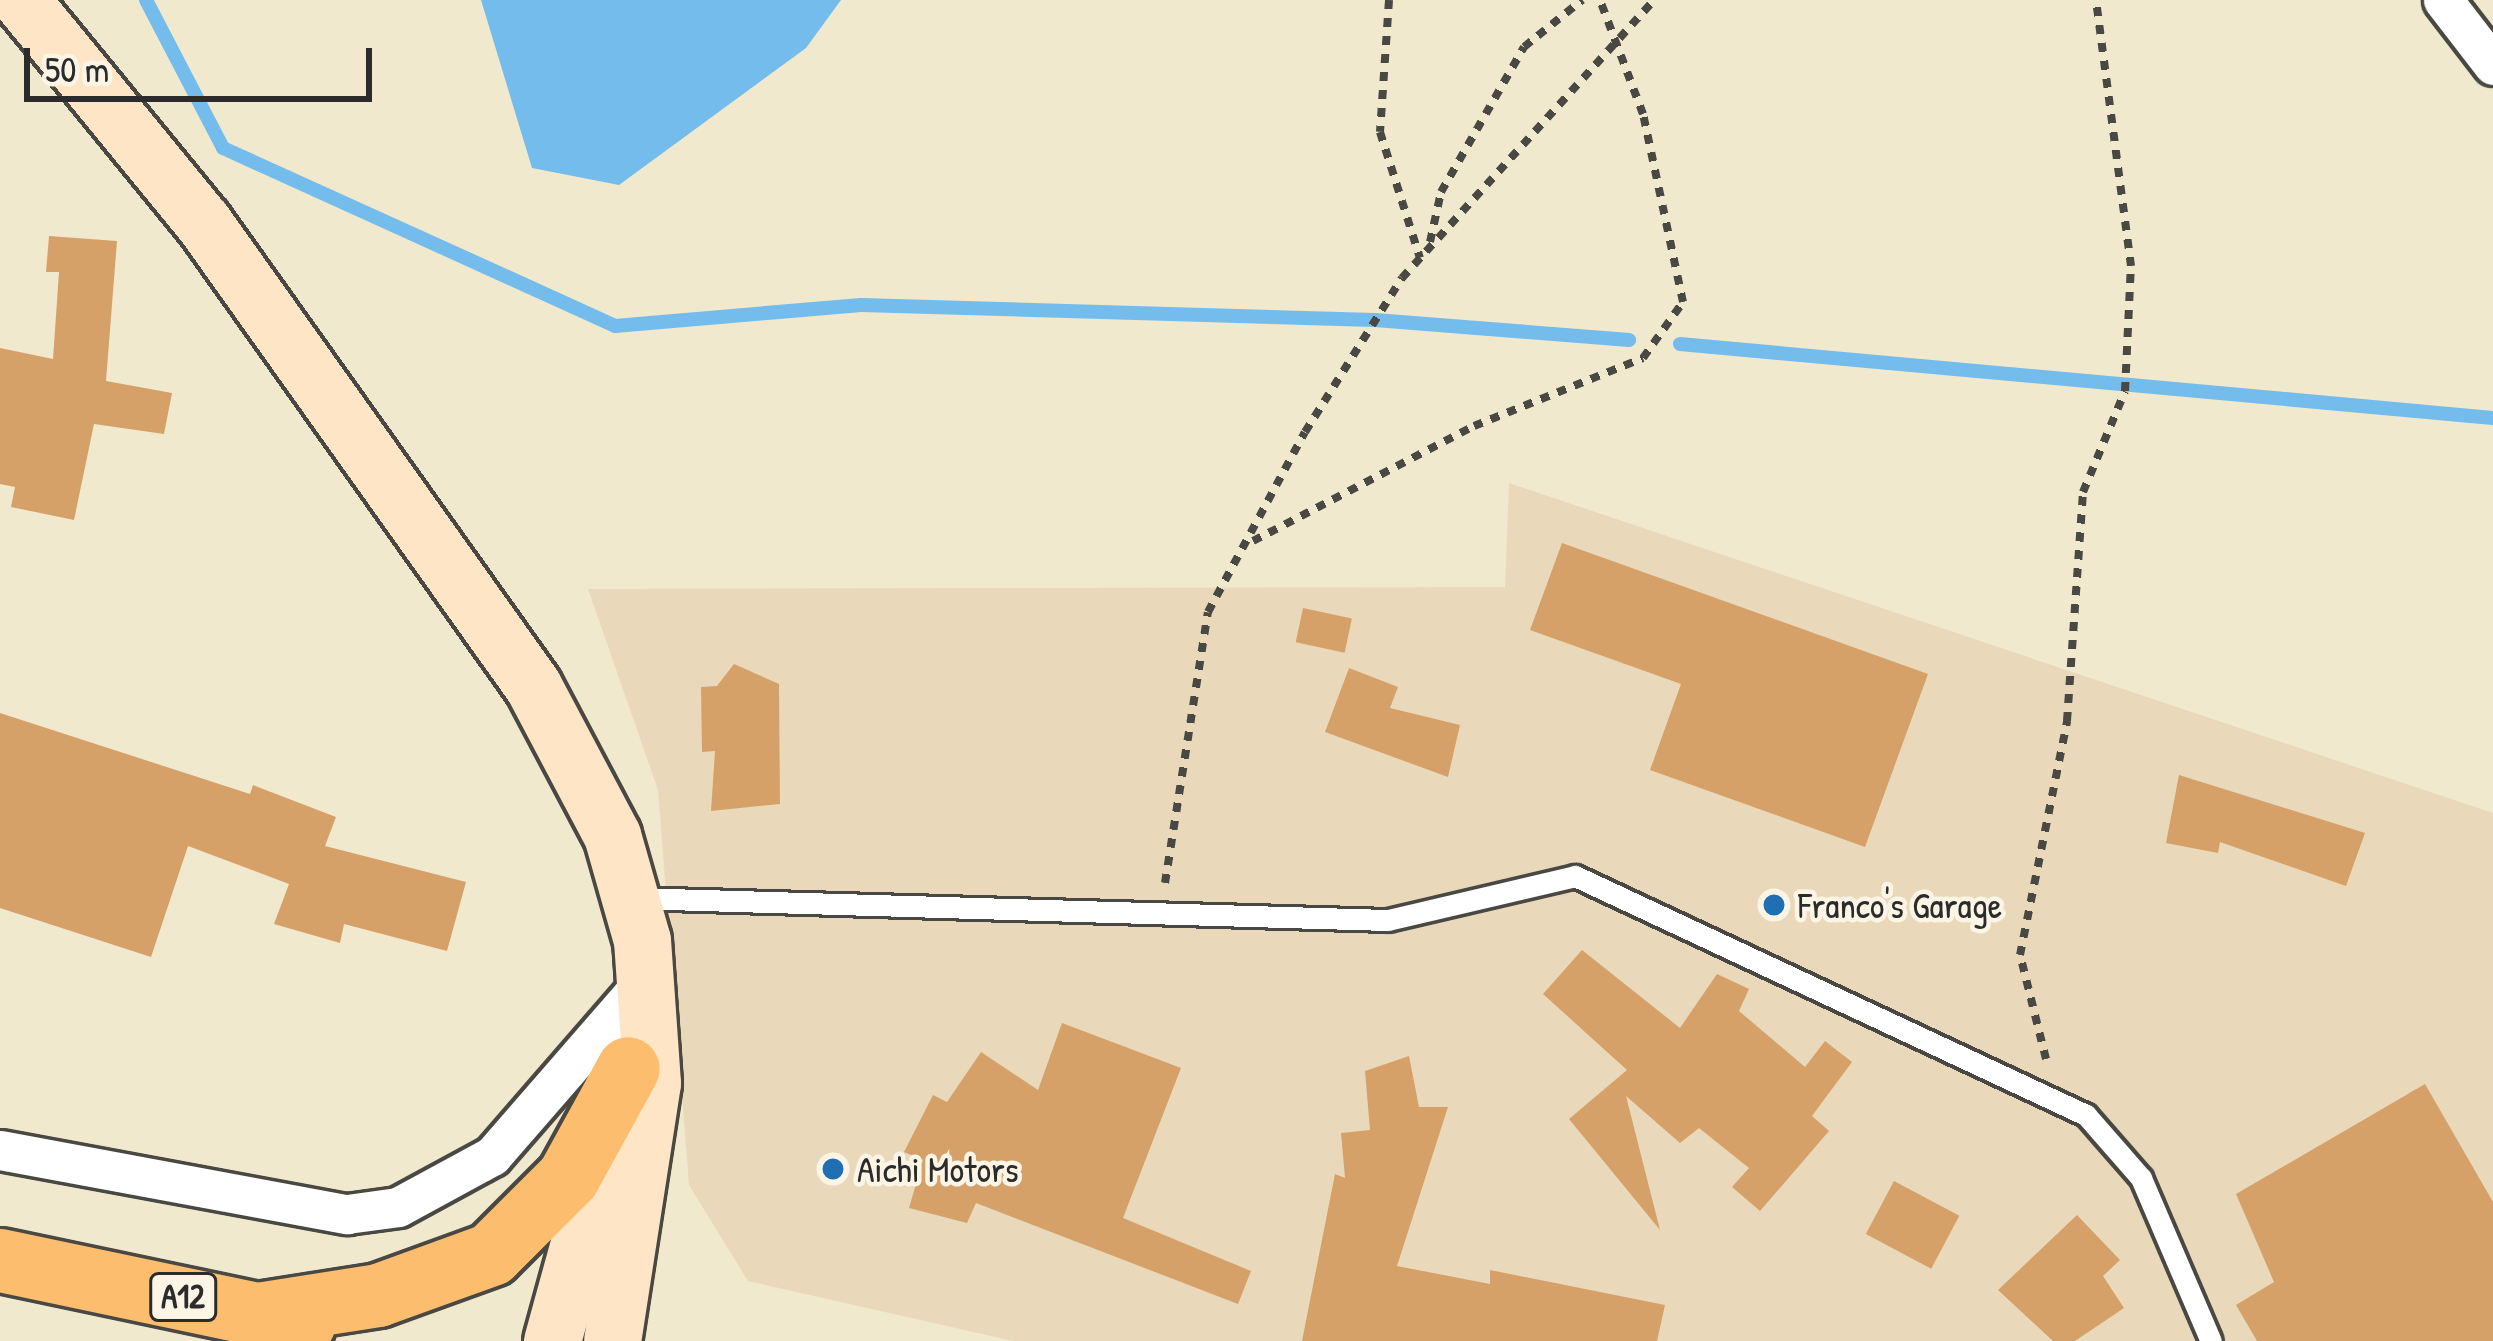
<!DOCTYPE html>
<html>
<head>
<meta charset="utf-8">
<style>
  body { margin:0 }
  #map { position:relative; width:2493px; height:1341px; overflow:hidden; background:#f1e9ce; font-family:"Patrick Hand",sans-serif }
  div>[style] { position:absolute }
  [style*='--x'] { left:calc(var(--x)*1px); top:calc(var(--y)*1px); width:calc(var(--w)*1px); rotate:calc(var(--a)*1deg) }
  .built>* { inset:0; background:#e9d9ba }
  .water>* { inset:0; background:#73bceb }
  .stream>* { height:14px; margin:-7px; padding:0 7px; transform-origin:7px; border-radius:7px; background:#73bceb }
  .building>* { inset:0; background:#d5a169; transform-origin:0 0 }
  .path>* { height:8px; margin-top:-4px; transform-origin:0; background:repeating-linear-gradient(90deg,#494843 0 9px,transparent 0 18px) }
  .roads { filter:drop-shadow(3px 0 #494843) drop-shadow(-3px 0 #494843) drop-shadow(0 3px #494843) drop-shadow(0 -3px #494843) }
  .lane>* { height:21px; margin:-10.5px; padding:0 10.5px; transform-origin:10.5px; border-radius:10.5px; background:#fff }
  .street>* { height:39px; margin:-19.5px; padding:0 19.5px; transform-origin:19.5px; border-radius:19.5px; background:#fff }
  .secondary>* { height:57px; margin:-28.5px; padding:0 28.5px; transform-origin:28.5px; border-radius:28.5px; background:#fee5c5 }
  .primary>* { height:63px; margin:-31.5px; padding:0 31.5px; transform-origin:31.5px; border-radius:31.5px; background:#fcbd6f }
  .dots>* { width:33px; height:33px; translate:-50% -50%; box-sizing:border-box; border:6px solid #fcf5e5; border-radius:50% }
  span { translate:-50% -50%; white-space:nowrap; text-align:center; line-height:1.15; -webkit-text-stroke:9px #fcf5e5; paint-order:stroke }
  .shield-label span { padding:3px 9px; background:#fcf5e5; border:3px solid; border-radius:9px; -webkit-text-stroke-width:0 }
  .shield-label { font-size:33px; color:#2b2b2b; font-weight:700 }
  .poi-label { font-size:36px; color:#2b2b2b }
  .left { translate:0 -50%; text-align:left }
  .scale { position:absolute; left:24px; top:48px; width:348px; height:54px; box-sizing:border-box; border:6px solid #2b2b2b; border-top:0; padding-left:15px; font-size:36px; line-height:42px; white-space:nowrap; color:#2b2b2b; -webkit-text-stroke:9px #fcf5e5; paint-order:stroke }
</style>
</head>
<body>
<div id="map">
  <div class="built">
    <div style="clip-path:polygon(1509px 483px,2493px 813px,2493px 1341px,1013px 1341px,748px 1281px,689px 1185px,658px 790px,588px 589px,1505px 587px)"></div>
  </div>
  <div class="water">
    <div style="clip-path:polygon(481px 0,841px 0,806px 48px,619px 185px,532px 168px)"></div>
  </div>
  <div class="stream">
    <div style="--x:146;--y:0;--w:167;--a:62.5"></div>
    <div style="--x:223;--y:148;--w:431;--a:24.4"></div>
    <div style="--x:615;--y:326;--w:247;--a:-4.9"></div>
    <div style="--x:861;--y:305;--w:514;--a:1.67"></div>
    <div style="--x:1375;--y:320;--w:255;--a:4.5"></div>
    <div style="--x:1680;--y:344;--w:816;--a:5.2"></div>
  </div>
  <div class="building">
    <div style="clip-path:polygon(49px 236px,117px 241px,106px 381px,172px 393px,164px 434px,94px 424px,74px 520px,11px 507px,15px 487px,0 484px,0 348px,53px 359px,59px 272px,46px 272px)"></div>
    <div style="clip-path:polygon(1562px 543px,1928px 674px,1865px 847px,1650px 770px,1681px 684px,1530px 630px)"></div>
    <div style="left:1303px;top:608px;width:50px;height:35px;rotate:12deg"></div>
    <div style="clip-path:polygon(734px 664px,779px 684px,780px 804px,711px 811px,715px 751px,702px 752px,701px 687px,717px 686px)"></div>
    <div style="clip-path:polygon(1349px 668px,1398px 687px,1390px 708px,1460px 725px,1448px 777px,1325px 732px)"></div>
    <div style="clip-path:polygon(0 713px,250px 794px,253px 785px,336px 817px,325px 846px,466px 882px,447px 951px,344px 924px,340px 943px,274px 924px,289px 884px,188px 846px,151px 957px,0 908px)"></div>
    <div style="clip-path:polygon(2179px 775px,2365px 833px,2346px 886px,2220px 842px,2218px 853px,2166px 843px)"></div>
    <div style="clip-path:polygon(1582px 950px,1680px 1028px,1717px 974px,1749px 989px,1739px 1011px,1805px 1067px,1825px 1041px,1852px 1062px,1812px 1116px,1829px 1131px,1760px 1211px,1732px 1187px,1749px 1168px,1699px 1128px,1680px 1143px,1626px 1096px,1660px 1230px,1569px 1119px,1627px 1070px,1543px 994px)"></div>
    <div style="clip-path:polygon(1062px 1023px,1181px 1068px,1123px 1218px,1251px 1271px,1238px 1304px,976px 1203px,967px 1223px,909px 1208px,923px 1160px,904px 1152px,933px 1095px,947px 1102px,981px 1052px,1038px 1090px)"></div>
    <div style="clip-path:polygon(1409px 1056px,1419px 1107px,1448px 1107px,1397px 1266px,1490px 1284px,1490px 1270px,1665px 1305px,1657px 1341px,1302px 1341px,1335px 1174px,1345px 1178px,1341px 1133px,1370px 1130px,1365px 1071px)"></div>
    <div style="clip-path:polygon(2425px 1084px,2493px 1202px,2493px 1341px,2257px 1341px,2236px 1305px,2274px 1282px,2236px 1194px)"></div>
    <div style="left:1894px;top:1181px;width:74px;height:60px;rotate:28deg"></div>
    <div style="clip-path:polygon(2077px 1215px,2120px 1260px,2103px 1276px,2124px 1308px,2075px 1341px,2053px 1341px,1998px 1290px)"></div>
  </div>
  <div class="path">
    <div style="--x:1389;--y:0;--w:132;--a:93.9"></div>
    <div style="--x:1380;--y:132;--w:132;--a:72.4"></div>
    <div style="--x:1430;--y:242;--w:51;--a:-77.6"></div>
    <div style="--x:1441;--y:192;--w:167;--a:-60.2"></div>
    <div style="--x:1524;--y:47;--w:75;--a:-39"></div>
    <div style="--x:1253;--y:541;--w:249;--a:-27.5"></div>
    <div style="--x:1474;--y:426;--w:182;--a:-21.9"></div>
    <div style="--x:1643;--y:358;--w:69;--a:-54.5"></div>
    <div style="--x:1683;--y:302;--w:192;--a:-102"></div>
    <div style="--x:1643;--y:114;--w:122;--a:-110.7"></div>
    <div style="--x:1165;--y:883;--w:274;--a:-81"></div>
    <div style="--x:1208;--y:612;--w:204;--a:-61.7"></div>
    <div style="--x:1305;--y:432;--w:182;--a:-57.8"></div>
    <div style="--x:1402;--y:278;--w:375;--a:-47.8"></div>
    <div style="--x:2046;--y:1059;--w:107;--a:-104"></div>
    <div style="--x:2020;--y:955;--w:239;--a:-78.6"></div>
    <div style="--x:2067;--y:721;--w:230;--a:-86"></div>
    <div style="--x:2083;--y:492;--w:109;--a:-67.4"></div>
    <div style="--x:2125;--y:391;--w:125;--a:-87.3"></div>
    <div style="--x:2131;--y:266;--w:268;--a:-97.5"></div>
  </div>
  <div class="roads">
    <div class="lane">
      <div style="--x:633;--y:898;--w:755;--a:1.67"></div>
      <div style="--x:1388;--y:920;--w:192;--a:-13.2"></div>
      <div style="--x:1575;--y:876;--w:564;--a:25.07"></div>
      <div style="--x:2086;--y:1115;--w:84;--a:48.9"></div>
      <div style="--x:2141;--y:1178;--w:177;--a:66.8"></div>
    </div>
    <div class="street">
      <div style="--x:2443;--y:0;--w:82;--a:52.4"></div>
      <div style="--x:0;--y:1150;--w:353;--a:10.5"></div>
      <div style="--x:347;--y:1214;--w:51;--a:-7.8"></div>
      <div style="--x:398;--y:1207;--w:107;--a:-28.5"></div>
      <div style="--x:492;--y:1156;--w:233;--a:-49"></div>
    </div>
    <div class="secondary">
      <div style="--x:21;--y:0;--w:287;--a:50.7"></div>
      <div style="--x:203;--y:222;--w:569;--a:54.58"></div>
      <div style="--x:533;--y:686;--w:169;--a:62.1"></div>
      <div style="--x:612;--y:835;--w:109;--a:74.1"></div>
      <div style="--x:642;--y:940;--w:143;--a:86"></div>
      <div style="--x:652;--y:1083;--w:261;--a:98.8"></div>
      <div style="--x:552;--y:1341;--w:226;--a:-74.6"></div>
    </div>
    <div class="primary">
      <div style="--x:0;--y:1260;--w:310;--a:11.9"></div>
      <div style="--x:263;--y:1313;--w:116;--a:-8.9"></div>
      <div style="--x:378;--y:1295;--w:120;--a:-19.9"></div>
      <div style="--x:491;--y:1254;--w:109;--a:-45"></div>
      <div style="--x:568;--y:1177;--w:124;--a:-61.2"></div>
    </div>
  </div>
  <div class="dots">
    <div style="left:1774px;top:905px;background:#1f6fb2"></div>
    <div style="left:833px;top:1169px;background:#1f6fb2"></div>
  </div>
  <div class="shield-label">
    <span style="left:183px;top:1297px">A12</span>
  </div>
  <div class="poi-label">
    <span class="left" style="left:1798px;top:905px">Franco's Garage</span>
    <span class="left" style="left:857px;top:1169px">Aichi Motors</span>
  </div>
  <div class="scale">50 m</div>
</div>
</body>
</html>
